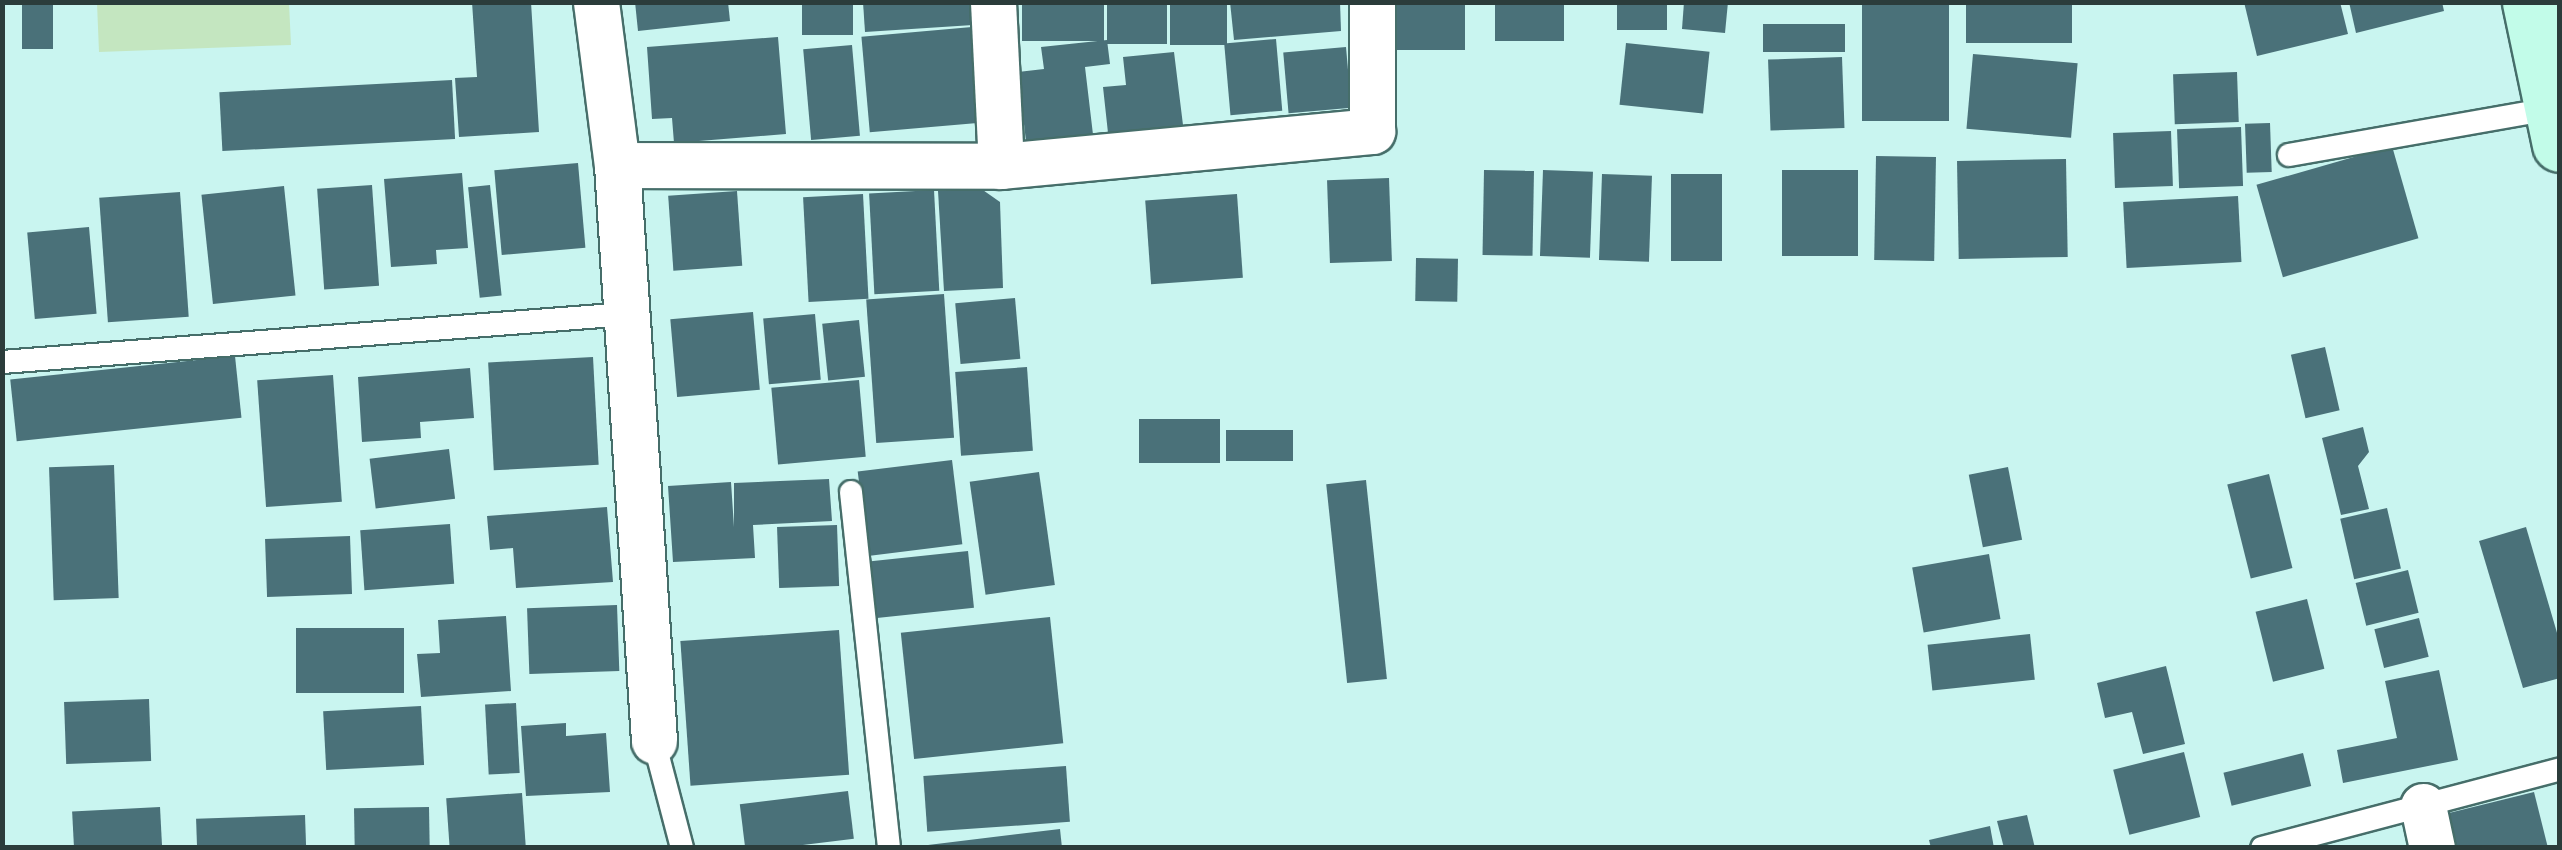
<!DOCTYPE html>
<html>
<head>
<meta charset="utf-8">
<style>
  body { margin:0 }
  #map { position:relative; width:2562px; height:850px; overflow:hidden; background:#c9f5f0; font-family:"Golos Text",sans-serif }
  div>[style] { position:absolute }
  [style*='--x'] { left:calc(var(--x)*1px); top:calc(var(--y)*1px); width:calc(var(--w)*1px); rotate:calc(var(--a)*1deg) }
  .green>* { inset:0; background:#c4e6c0 }
  .building>* { inset:0; background:#4a7179; transform-origin:0 0 }
  .roads { filter:drop-shadow(2px 0 #466e6a) drop-shadow(-2px 0 #466e6a) drop-shadow(0 2px #466e6a) drop-shadow(0 -2px #466e6a) }
  .service>* { height:22px; margin:-11px; padding:0 11px; transform-origin:11px; border-radius:11px; background:#fff }
  .minor>* { height:45px; margin:-22.5px; padding:0 22.5px; transform-origin:22.5px; border-radius:22.5px; background:#fff }
  .secondary>* { height:55px; margin:-27.5px; padding:0 27.5px; transform-origin:27.5px; border-radius:27.5px; background:#c2fce9 }
  span { translate:-50% -50%; white-space:nowrap; text-align:center; line-height:1.15; -webkit-text-stroke:10px #c9f5f0; paint-order:stroke }
  .frame { position:absolute; inset:0; border:5px solid #2b3c3b; pointer-events:none }
</style>
</head>
<body>
<div id="map">
  <div class="green">
    <div style="clip-path:polygon(97px 3px,289px 3px,291px 45px,99px 52px)"></div>
  </div>
  <div class="building">
    <div style="left:22px;top:2px;width:31px;height:47px"></div>
    <div style="clip-path:polygon(472px 2px,531px 2px,539px 132px,459px 137px,455px 78px,477px 77px)"></div>
    <div style="clip-path:polygon(635px 2px,728px 2px,730px 21px,638px 31px)"></div>
    <div style="left:802px;top:2px;width:51px;height:33px"></div>
    <div style="clip-path:polygon(863px 2px,972px 2px,973px 25px,865px 32px)"></div>
    <div style="left:1022px;top:2px;width:82px;height:39px"></div>
    <div style="left:1107px;top:2px;width:60px;height:42px"></div>
    <div style="left:1170px;top:2px;width:57px;height:43px"></div>
    <div style="clip-path:polygon(1230px 2px,1340px 2px,1341px 31px,1234px 40px)"></div>
    <div style="left:1386px;top:2px;width:79px;height:48px"></div>
    <div style="left:1495px;top:2px;width:69px;height:39px"></div>
    <div style="left:1617px;top:2px;width:50px;height:28px"></div>
    <div style="clip-path:polygon(1684px 2px,1728px 2px,1725px 33px,1682px 29px)"></div>
    <div style="left:1862px;top:2px;width:87px;height:119px"></div>
    <div style="left:1966px;top:2px;width:106px;height:41px"></div>
    <div style="clip-path:polygon(2244px 2px,2340px 2px,2348px 34px,2257px 56px)"></div>
    <div style="clip-path:polygon(2349px 2px,2442px 2px,2444px 11px,2356px 33px)"></div>
    <div style="left:1763px;top:24px;width:82px;height:28px"></div>
    <div style="left:972px;top:27px;width:96px;height:111px;rotate:85deg"></div>
    <div style="clip-path:polygon(778px 37px,786px 134px,674px 143px,672px 118px,652px 119px,647px 47px)"></div>
    <div style="left:1276px;top:39px;width:72px;height:52px;rotate:85deg"></div>
    <div style="clip-path:polygon(1107px 40px,1110px 64px,1085px 67px,1094px 143px,1027px 150px,1018px 72px,1044px 69px,1041px 47px)"></div>
    <div style="left:1626px;top:43px;width:84px;height:62px;rotate:6deg"></div>
    <div style="left:852px;top:45px;width:91px;height:49px;rotate:85deg"></div>
    <div style="left:1346px;top:47px;width:61px;height:63px;rotate:85deg"></div>
    <div style="clip-path:polygon(1174px 52px,1183px 125px,1108px 133px,1103px 87px,1126px 85px,1123px 57px)"></div>
    <div style="left:1973px;top:54px;width:105px;height:75px;rotate:5deg"></div>
    <div style="left:1842px;top:57px;width:71px;height:74px;rotate:88deg"></div>
    <div style="left:2237px;top:72px;width:50px;height:64px;rotate:88deg"></div>
    <div style="left:452px;top:80px;width:59px;height:233px;rotate:87deg"></div>
    <div style="left:2270px;top:123px;width:49px;height:25px;rotate:88deg"></div>
    <div style="left:2241px;top:127px;width:59px;height:64px;rotate:88deg"></div>
    <div style="left:2171px;top:131px;width:55px;height:58px;rotate:88deg"></div>
    <div style="left:2392px;top:146px;width:96px;height:141px;rotate:74deg"></div>
    <div style="left:1876px;top:156px;width:60px;height:104px;rotate:1deg"></div>
    <div style="left:2066px;top:159px;width:98px;height:109px;rotate:89deg"></div>
    <div style="left:578px;top:163px;width:85px;height:84px;rotate:85deg"></div>
    <div style="left:1484px;top:170px;width:50px;height:85px;rotate:1deg"></div>
    <div style="left:1543px;top:170px;width:50px;height:86px;rotate:2deg"></div>
    <div style="left:1782px;top:170px;width:76px;height:86px"></div>
    <div style="clip-path:polygon(462px 173px,468px 248px,436px 250px,437px 264px,391px 267px,384px 179px)"></div>
    <div style="left:1602px;top:174px;width:50px;height:86px;rotate:2deg"></div>
    <div style="left:1671px;top:174px;width:51px;height:87px"></div>
    <div style="left:1389px;top:178px;width:83px;height:62px;rotate:88deg"></div>
    <div style="left:372px;top:185px;width:101px;height:55px;rotate:86deg"></div>
    <div style="left:490px;top:185px;width:111px;height:22px;rotate:84deg"></div>
    <div style="left:284px;top:186px;width:110px;height:83px;rotate:84deg"></div>
    <div style="clip-path:polygon(980px 188px,1000px 202px,1003px 288px,944px 291px,938px 191px)"></div>
    <div style="left:934px;top:190px;width:101px;height:65px;rotate:87deg"></div>
    <div style="left:737px;top:191px;width:75px;height:69px;rotate:86deg"></div>
    <div style="left:180px;top:192px;width:125px;height:81px;rotate:86deg"></div>
    <div style="left:863px;top:194px;width:105px;height:60px;rotate:87deg"></div>
    <div style="left:1237px;top:194px;width:84px;height:92px;rotate:86deg"></div>
    <div style="left:2238px;top:196px;width:66px;height:115px;rotate:87deg"></div>
    <div style="left:89px;top:227px;width:87px;height:62px;rotate:85deg"></div>
    <div style="left:1416px;top:258px;width:42px;height:43px;rotate:1deg"></div>
    <div style="left:944px;top:294px;width:144px;height:78px;rotate:86deg"></div>
    <div style="left:1015px;top:298px;width:61px;height:60px;rotate:85deg"></div>
    <div style="left:753px;top:312px;width:78px;height:83px;rotate:85deg"></div>
    <div style="left:815px;top:314px;width:66px;height:52px;rotate:85deg"></div>
    <div style="left:859px;top:320px;width:57px;height:37px;rotate:84deg"></div>
    <div style="left:2325px;top:347px;width:65px;height:35px;rotate:77deg"></div>
    <div style="left:235px;top:356px;width:62px;height:226px;rotate:84deg"></div>
    <div style="left:593px;top:357px;width:108px;height:105px;rotate:87deg"></div>
    <div style="left:1027px;top:367px;width:84px;height:72px;rotate:86deg"></div>
    <div style="clip-path:polygon(470px 368px,474px 418px,420px 422px,421px 438px,362px 442px,358px 377px)"></div>
    <div style="left:333px;top:375px;width:127px;height:76px;rotate:86deg"></div>
    <div style="left:859px;top:380px;width:77px;height:88px;rotate:85deg"></div>
    <div style="left:1139px;top:419px;width:81px;height:44px"></div>
    <div style="clip-path:polygon(2363px 427px,2369px 452px,2358px 466px,2369px 509px,2341px 515px,2322px 438px)"></div>
    <div style="left:1226px;top:430px;width:67px;height:31px"></div>
    <div style="left:449px;top:449px;width:50px;height:80px;rotate:83deg"></div>
    <div style="left:952px;top:460px;width:85px;height:95px;rotate:83deg"></div>
    <div style="left:114px;top:465px;width:133px;height:65px;rotate:88deg"></div>
    <div style="left:2008px;top:467px;width:74px;height:40px;rotate:79deg"></div>
    <div style="left:1039px;top:472px;width:114px;height:70px;rotate:82deg"></div>
    <div style="left:2269px;top:474px;width:97px;height:43px;rotate:76deg"></div>
    <div style="clip-path:polygon(829px 479px,832px 521px,753px 525px,755px 558px,673px 562px,668px 486px,731px 482px,734px 527px,734px 483px)"></div>
    <div style="left:1366px;top:480px;width:200px;height:40px;rotate:84deg"></div>
    <div style="clip-path:polygon(607px 507px,613px 582px,516px 588px,513px 548px,490px 550px,487px 516px)"></div>
    <div style="left:2387px;top:508px;width:62px;height:48px;rotate:77deg"></div>
    <div style="left:450px;top:524px;width:60px;height:90px;rotate:86deg"></div>
    <div style="left:837px;top:525px;width:61px;height:60px;rotate:88deg"></div>
    <div style="clip-path:polygon(2526px 527px,2560px 643px,2560px 678px,2523px 688px,2479px 541px)"></div>
    <div style="left:350px;top:536px;width:58px;height:85px;rotate:88deg"></div>
    <div style="left:968px;top:551px;width:57px;height:100px;rotate:84deg"></div>
    <div style="left:1989px;top:554px;width:66px;height:78px;rotate:80deg"></div>
    <div style="left:2408px;top:570px;width:44px;height:54px;rotate:76deg"></div>
    <div style="left:2307px;top:599px;width:72px;height:53px;rotate:76deg"></div>
    <div style="left:617px;top:605px;width:66px;height:90px;rotate:88deg"></div>
    <div style="clip-path:polygon(506px 616px,511px 691px,421px 697px,417px 654px,440px 653px,438px 620px)"></div>
    <div style="left:1050px;top:617px;width:127px;height:150px;rotate:84deg"></div>
    <div style="left:2419px;top:618px;width:40px;height:46px;rotate:76deg"></div>
    <div style="left:296px;top:628px;width:108px;height:65px"></div>
    <div style="left:839px;top:630px;width:145px;height:159px;rotate:86deg"></div>
    <div style="left:2030px;top:634px;width:46px;height:103px;rotate:84deg"></div>
    <div style="clip-path:polygon(2166px 666px,2185px 744px,2143px 754px,2132px 712px,2105px 718px,2097px 683px)"></div>
    <div style="clip-path:polygon(2439px 670px,2458px 760px,2343px 783px,2337px 750px,2397px 738px,2385px 681px)"></div>
    <div style="left:149px;top:699px;width:62px;height:85px;rotate:88deg"></div>
    <div style="left:516px;top:703px;width:70px;height:31px;rotate:87deg"></div>
    <div style="left:421px;top:706px;width:59px;height:98px;rotate:87deg"></div>
    <div style="clip-path:polygon(566px 723px,566px 736px,606px 733px,610px 792px,526px 796px,521px 726px)"></div>
    <div style="left:2184px;top:752px;width:67px;height:73px;rotate:76deg"></div>
    <div style="left:2303px;top:753px;width:34px;height:82px;rotate:76deg"></div>
    <div style="left:1066px;top:766px;width:56px;height:143px;rotate:86deg"></div>
    <div style="left:848px;top:791px;width:48px;height:109px;rotate:83deg"></div>
    <div style="clip-path:polygon(2534px 792px,2548px 848px,2454px 848px,2445px 814px)"></div>
    <div style="left:522px;top:793px;width:55px;height:76px;rotate:86deg"></div>
    <div style="left:160px;top:807px;width:41px;height:88px;rotate:87deg"></div>
    <div style="left:429px;top:807px;width:41px;height:75px;rotate:89deg"></div>
    <div style="left:305px;top:815px;width:33px;height:109px;rotate:88deg"></div>
    <div style="clip-path:polygon(2027px 815px,2035px 848px,2004px 848px,1997px 821px)"></div>
    <div style="clip-path:polygon(1990px 826px,1994px 848px,1931px 848px,1929px 840px)"></div>
    <div style="clip-path:polygon(1060px 829px,1062px 848px,928px 848px,928px 845px)"></div>
  </div>
  <div class="roads">
    <div class="service">
      <div style="--x:2289;--y:155;--w:266;--a:-10"></div>
      <div style="--x:2;--y:362;--w:627;--a:-4.39"></div>
      <div style="--x:851;--y:492;--w:358;--a:83.9"></div>
      <div style="--x:654;--y:741;--w:111;--a:75.3"></div>
      <div style="--x:2262;--y:848;--w:308;--a:-14.8"></div>
    </div>
    <div class="minor">
      <div style="--x:596;--y:2;--w:164;--a:82.7"></div>
      <div style="--x:617;--y:165;--w:577;--a:86.32"></div>
      <div style="--x:993;--y:2;--w:164;--a:87.2"></div>
      <div style="--x:617;--y:165;--w:384;--a:0.1"></div>
      <div style="--x:1001;--y:166;--w:373;--a:-5.4"></div>
      <div style="--x:1372;--y:131;--w:129;--a:-90"></div>
      <div style="--x:2423;--y:806;--w:43;--a:77.9"></div>
    </div>
    <div class="secondary">
      <div style="--x:2530;--y:2;--w:145;--a:78.1"></div>
    </div>
  </div>
  <div class="frame"></div>
</div>
</body>
</html>
